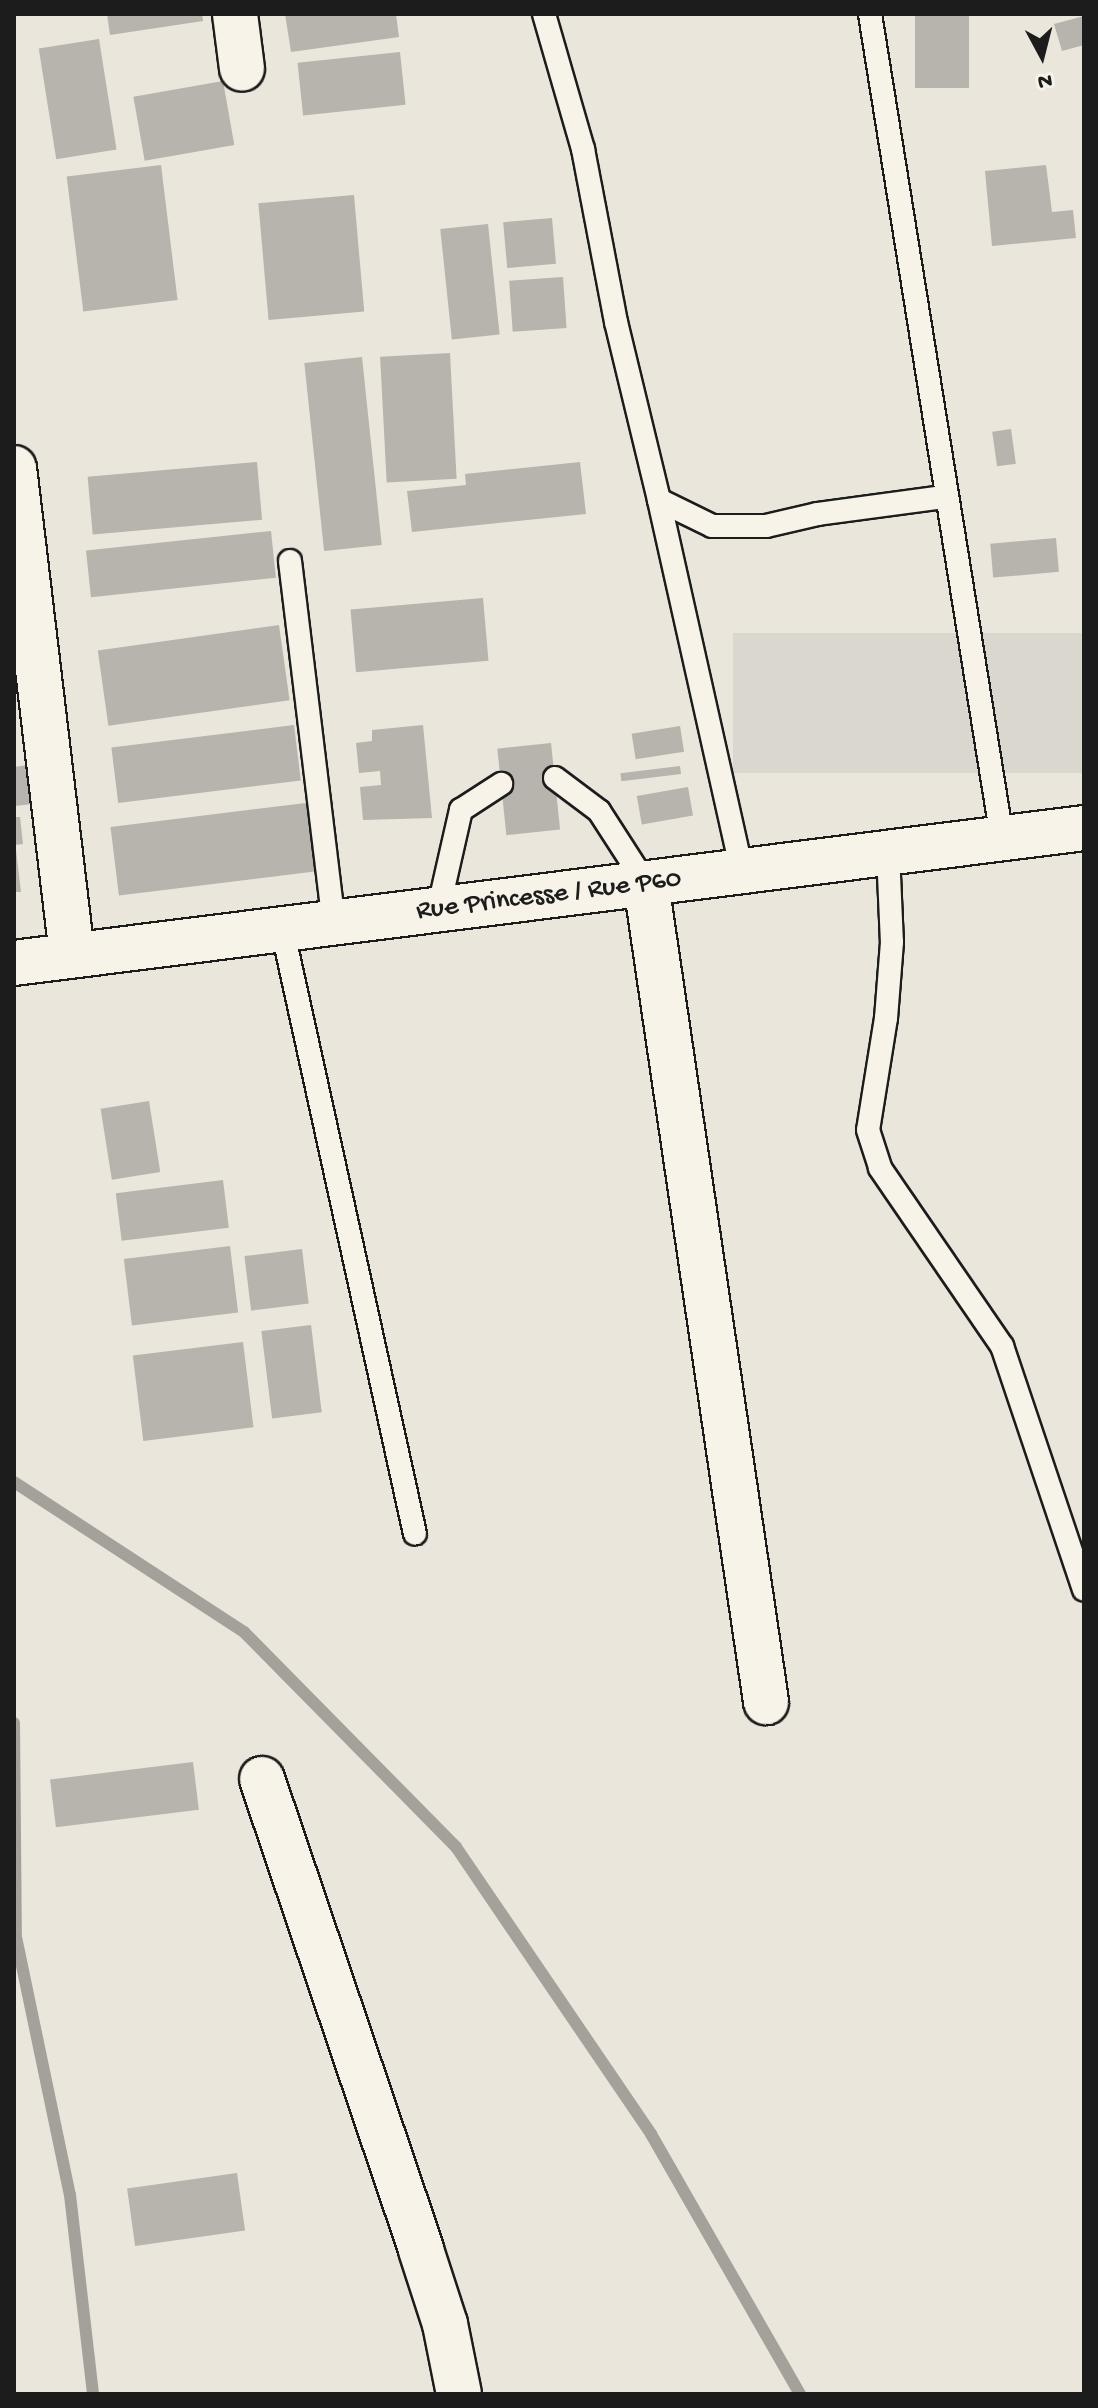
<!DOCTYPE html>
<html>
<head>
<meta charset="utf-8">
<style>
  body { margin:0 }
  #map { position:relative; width:1098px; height:2408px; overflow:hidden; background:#eae6dc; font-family:"Gochi Hand",sans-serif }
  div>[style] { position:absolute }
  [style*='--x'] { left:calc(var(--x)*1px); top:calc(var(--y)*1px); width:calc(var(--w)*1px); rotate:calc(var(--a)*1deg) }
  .built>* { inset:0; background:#dad7ce; transform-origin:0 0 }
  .stream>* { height:12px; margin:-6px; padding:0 6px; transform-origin:6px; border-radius:6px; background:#a3a19a }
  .building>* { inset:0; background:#b6b4ac; transform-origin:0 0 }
  .roads { filter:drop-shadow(2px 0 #1c1c1c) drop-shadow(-2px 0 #1c1c1c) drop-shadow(0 2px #1c1c1c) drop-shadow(0 -2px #1c1c1c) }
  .service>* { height:22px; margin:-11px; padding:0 11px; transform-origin:11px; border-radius:11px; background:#f7f3e8 }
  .minor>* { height:44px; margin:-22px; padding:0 22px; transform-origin:22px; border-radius:22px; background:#f7f3e8 }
  .tertiary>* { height:44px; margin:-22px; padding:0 22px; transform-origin:22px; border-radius:22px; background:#f7f3e8 }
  span { translate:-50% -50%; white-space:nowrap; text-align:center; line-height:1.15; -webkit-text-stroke:8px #f7f3e8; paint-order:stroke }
  .street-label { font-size:28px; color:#1c1c1c }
  .frame { position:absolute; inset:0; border:16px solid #1c1c1c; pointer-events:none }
  .north { position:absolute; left:1002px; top:16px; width:80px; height:80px; -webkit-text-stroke:6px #f7f3e8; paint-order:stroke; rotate:173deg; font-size:22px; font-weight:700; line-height:32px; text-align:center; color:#1c1c1c }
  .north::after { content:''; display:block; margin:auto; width:28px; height:36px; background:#1c1c1c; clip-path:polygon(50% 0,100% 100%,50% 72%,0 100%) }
</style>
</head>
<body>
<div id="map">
  <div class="built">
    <div style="left:1084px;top:633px;width:140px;height:351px;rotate:90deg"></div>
  </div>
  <div class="stream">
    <div style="--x:14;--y:1482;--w:275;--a:33.1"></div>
    <div style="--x:244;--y:1632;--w:302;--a:45.4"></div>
    <div style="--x:456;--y:1847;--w:347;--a:55.8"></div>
    <div style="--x:651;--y:2134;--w:300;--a:60.2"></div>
    <div style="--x:14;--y:1723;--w:214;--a:89.5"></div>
    <div style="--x:16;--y:1937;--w:264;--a:78.2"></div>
    <div style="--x:70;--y:2195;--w:200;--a:83.4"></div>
  </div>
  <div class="building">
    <div style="clip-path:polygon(107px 14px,202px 14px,203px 21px,110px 35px)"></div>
    <div style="clip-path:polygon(285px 14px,396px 14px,399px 37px,291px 52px)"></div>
    <div style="left:915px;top:14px;width:54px;height:74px"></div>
    <div style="clip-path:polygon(1084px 16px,1084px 45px,1062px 51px,1054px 24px)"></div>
    <div style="left:99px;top:39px;width:112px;height:61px;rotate:81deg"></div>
    <div style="left:400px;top:52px;width:53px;height:103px;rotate:84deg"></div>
    <div style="left:223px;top:81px;width:65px;height:91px;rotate:80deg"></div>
    <div style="left:161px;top:165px;width:136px;height:95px;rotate:83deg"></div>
    <div style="clip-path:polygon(1046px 165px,1052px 212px,1073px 210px,1076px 238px,992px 246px,985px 171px)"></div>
    <div style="left:354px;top:195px;width:117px;height:96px;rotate:85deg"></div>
    <div style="left:552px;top:218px;width:46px;height:49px;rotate:85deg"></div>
    <div style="left:488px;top:224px;width:111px;height:48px;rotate:84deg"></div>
    <div style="left:563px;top:277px;width:51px;height:54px;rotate:86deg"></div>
    <div style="left:450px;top:353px;width:126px;height:70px;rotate:87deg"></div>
    <div style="left:362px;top:357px;width:189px;height:58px;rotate:84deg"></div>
    <div style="left:1011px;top:429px;width:35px;height:19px;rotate:82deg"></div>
    <div style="left:257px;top:462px;width:58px;height:170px;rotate:85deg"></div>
    <div style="clip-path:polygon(580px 462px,586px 514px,412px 532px,407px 491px,466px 485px,465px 474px)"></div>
    <div style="left:271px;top:531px;width:47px;height:186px;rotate:84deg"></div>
    <div style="left:1056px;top:538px;width:34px;height:66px;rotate:85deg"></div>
    <div style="left:483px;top:598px;width:63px;height:133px;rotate:85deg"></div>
    <div style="left:279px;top:625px;width:76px;height:183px;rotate:82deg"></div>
    <div style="left:294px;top:725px;width:56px;height:184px;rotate:83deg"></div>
    <div style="clip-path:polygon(423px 725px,432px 818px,363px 820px,360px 787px,381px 785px,380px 771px,359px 773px,356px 743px,372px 741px,372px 730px)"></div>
    <div style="left:680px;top:726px;width:26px;height:49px;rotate:81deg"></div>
    <div style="left:551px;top:743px;width:87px;height:54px;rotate:84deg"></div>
    <div style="clip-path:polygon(28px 765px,33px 804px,14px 806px,14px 767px)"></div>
    <div style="left:680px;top:766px;width:8px;height:60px;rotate:83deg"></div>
    <div style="left:688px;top:787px;width:29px;height:52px;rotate:80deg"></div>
    <div style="left:314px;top:802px;width:69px;height:205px;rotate:83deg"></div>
    <div style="clip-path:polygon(14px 817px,20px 817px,23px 844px,14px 845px)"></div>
    <div style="clip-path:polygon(16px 850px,21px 892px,14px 892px,14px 851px)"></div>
    <div style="left:149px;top:1101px;width:72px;height:49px;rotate:81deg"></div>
    <div style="left:223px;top:1180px;width:48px;height:108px;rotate:83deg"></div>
    <div style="left:230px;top:1246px;width:67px;height:107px;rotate:83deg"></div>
    <div style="left:302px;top:1249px;width:55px;height:58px;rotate:83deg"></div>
    <div style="left:311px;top:1325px;width:88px;height:50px;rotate:83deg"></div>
    <div style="left:243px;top:1342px;width:86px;height:111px;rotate:83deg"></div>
    <div style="left:193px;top:1762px;width:48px;height:144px;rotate:83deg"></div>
    <div style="left:237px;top:2173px;width:58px;height:111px;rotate:82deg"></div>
  </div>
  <div class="roads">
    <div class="service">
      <div style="--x:544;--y:14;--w:141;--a:73.9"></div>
      <div style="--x:583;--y:149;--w:176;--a:79.2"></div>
      <div style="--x:616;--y:322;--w:183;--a:76.4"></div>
      <div style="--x:659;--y:500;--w:59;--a:26.1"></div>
      <div style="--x:712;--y:526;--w:54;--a:0"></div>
      <div style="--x:766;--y:526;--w:53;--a:-13"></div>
      <div style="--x:818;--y:514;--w:127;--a:-7.7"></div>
      <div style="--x:870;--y:14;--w:835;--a:80.9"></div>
      <div style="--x:659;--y:500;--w:380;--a:77.4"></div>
      <div style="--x:290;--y:561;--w:366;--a:83.1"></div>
      <div style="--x:555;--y:778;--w:55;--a:36.9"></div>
      <div style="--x:599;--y:811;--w:87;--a:57.2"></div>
      <div style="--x:888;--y:852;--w:90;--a:87.5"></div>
      <div style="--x:892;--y:942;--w:76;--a:94.5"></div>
      <div style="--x:886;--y:1018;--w:113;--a:99.1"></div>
      <div style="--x:868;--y:1130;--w:40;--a:72"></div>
      <div style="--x:880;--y:1168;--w:216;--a:55.6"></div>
      <div style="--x:1002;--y:1346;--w:257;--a:71.4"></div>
      <div style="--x:438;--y:911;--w:104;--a:-77.2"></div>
      <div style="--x:461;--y:810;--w:48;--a:-33"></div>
      <div style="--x:282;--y:928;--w:620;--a:77.62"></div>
    </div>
    <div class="minor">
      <div style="--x:235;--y:14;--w:55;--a:82.7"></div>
      <div style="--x:14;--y:468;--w:488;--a:83.2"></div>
      <div style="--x:646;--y:884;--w:827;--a:81.65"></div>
      <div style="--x:262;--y:1779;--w:497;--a:71.3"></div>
      <div style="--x:421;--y:2250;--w:78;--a:72"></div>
      <div style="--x:445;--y:2324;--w:71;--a:78.7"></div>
    </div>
    <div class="tertiary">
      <div style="--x:14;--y:963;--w:1078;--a:-7.19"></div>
    </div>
  </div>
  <div class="street-label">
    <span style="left:549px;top:896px;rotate:-7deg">Rue Princesse / Rue P60</span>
  </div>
  <div class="frame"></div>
  <div class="north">N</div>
</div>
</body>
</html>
